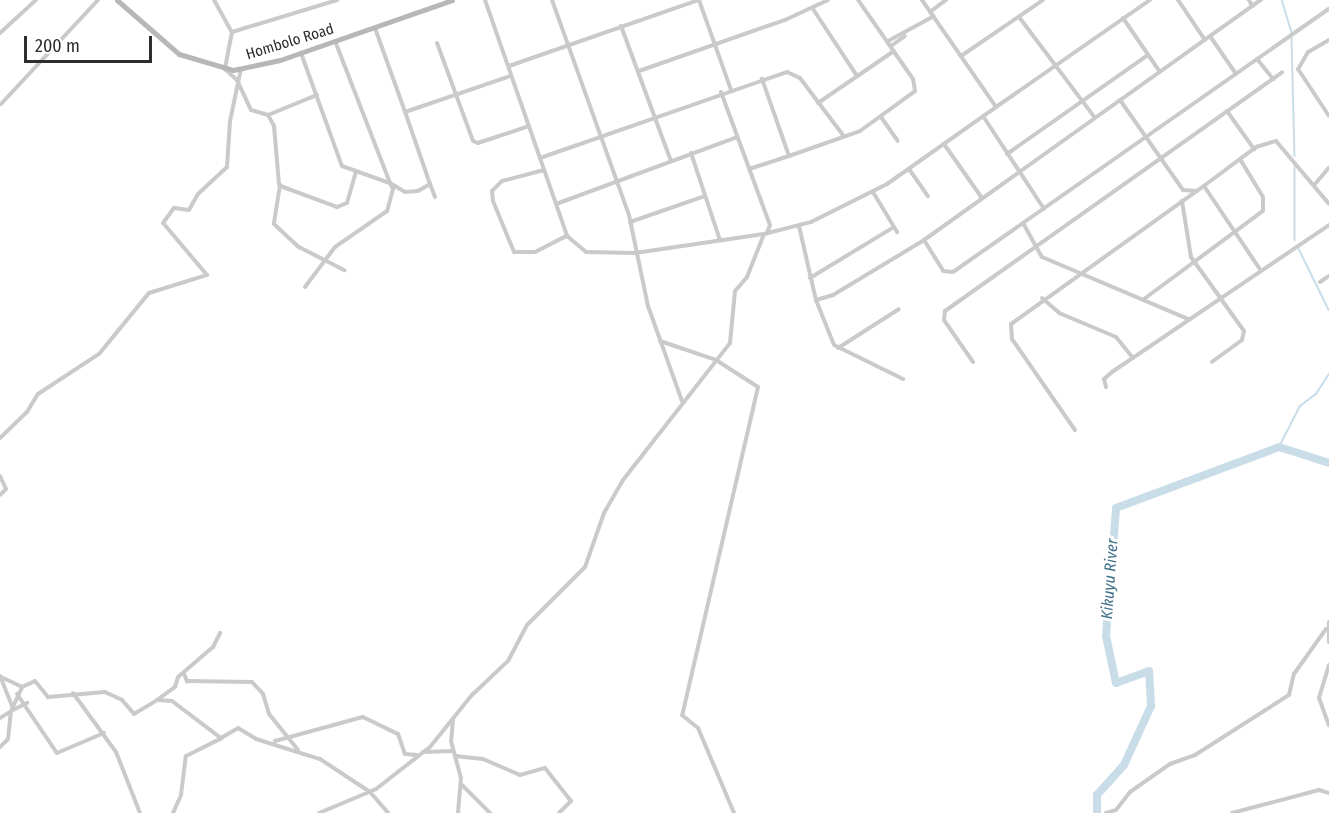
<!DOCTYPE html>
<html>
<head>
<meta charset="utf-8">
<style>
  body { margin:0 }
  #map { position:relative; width:1329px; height:813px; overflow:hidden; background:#fff; font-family:"Fira Sans Condensed",sans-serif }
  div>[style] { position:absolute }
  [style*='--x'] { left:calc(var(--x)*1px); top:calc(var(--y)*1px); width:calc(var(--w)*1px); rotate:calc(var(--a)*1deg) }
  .stream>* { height:1.5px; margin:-0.75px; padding:0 0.75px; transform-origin:0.75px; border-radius:0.75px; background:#c9dde9 }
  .river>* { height:8px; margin:-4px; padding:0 4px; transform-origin:4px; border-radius:4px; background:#c9dde9 }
  .street>* { height:4px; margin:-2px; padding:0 2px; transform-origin:2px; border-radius:2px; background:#cacaca }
  .secondary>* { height:5px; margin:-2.5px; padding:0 2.5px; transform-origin:2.5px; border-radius:2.5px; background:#b7b7b7 }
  span { translate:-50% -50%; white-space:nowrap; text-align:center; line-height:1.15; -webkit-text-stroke:6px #fff; paint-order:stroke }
  .street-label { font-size:15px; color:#2d2d2d }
  .water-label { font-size:16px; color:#40708a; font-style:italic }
  .scale { position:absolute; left:24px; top:36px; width:128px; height:27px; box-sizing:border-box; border:3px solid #2d2d2d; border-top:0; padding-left:8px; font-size:18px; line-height:21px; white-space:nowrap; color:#2d2d2d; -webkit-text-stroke:4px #fff; paint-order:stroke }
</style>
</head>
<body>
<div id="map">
  <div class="stream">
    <div style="--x:1282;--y:0;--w:34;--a:73"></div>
    <div style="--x:1292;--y:37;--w:119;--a:88.6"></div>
    <div style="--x:1295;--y:167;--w:73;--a:90"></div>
    <div style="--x:1299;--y:249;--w:68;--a:63.8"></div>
    <div style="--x:1279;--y:447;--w:46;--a:-62.9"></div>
    <div style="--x:1300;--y:406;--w:20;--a:-37"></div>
    <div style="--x:1316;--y:394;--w:24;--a:-57"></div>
  </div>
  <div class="river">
    <div style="--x:1097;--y:813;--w:18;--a:-90"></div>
    <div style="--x:1097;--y:795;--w:40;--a:-48"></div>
    <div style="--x:1124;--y:765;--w:65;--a:-65.4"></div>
    <div style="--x:1151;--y:706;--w:35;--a:-93"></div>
    <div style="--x:1149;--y:671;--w:35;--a:160"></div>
    <div style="--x:1116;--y:683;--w:48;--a:-102"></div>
    <div style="--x:1106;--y:636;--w:128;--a:-85.5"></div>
    <div style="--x:1116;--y:508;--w:174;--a:-20.5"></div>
    <div style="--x:1279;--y:447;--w:52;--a:17.7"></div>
  </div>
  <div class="street">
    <div style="--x:214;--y:0;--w:37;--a:61"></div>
    <div style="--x:232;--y:32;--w:110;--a:-16.9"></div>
    <div style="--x:485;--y:0;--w:250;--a:70.8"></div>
    <div style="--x:567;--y:236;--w:25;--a:40"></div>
    <div style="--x:586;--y:252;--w:49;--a:1.2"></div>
    <div style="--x:635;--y:253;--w:130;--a:-8.4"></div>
    <div style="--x:764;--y:234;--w:49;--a:-14.3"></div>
    <div style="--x:811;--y:222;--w:85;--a:-26.6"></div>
    <div style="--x:887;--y:184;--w:133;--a:-35.2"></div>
    <div style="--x:552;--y:0;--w:228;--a:70.3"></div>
    <div style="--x:629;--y:215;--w:93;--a:78.2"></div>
    <div style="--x:648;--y:306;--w:101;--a:70.3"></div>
    <div style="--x:699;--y:0;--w:96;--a:70.4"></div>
    <div style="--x:922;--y:0;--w:130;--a:55.3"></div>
    <div style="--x:996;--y:107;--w:188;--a:-34.8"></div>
    <div style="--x:1178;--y:0;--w:48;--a:56"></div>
    <div style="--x:1249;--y:0;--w:7;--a:63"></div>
    <div style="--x:813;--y:9;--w:80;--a:56.7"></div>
    <div style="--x:930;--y:12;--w:20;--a:-37"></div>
    <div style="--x:1019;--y:17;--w:126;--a:53"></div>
    <div style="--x:1123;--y:18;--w:65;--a:55.6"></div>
    <div style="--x:621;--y:26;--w:144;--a:69.7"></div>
    <div style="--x:375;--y:28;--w:89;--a:70.3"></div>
    <div style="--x:405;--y:112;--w:111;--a:-18.9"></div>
    <div style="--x:232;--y:32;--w:38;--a:101"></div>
    <div style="--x:225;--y:69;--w:16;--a:43"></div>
    <div style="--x:237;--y:80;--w:33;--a:65"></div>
    <div style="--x:251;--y:110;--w:18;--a:16"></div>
    <div style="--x:268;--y:115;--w:53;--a:-22.2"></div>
    <div style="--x:0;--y:33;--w:49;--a:-42.5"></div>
    <div style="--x:1210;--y:36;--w:46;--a:55.6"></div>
    <div style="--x:1329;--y:40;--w:24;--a:150"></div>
    <div style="--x:1308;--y:52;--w:20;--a:120"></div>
    <div style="--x:1298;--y:69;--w:56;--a:56.6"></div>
    <div style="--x:335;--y:41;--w:152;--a:68.8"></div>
    <div style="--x:390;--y:183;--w:17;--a:31"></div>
    <div style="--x:405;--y:192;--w:13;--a:-4"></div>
    <div style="--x:418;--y:191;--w:14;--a:-30"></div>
    <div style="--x:430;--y:184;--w:76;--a:-109.1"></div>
    <div style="--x:888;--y:41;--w:52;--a:-28.5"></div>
    <div style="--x:437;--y:43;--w:104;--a:69.8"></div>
    <div style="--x:473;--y:141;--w:5;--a:22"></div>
    <div style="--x:478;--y:143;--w:54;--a:-18.4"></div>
    <div style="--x:891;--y:46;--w:17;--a:-36"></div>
    <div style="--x:301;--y:53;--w:120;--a:70.1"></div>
    <div style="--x:342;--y:166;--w:51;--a:19.5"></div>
    <div style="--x:390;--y:183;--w:7;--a:63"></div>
    <div style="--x:393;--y:189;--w:23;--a:105"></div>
    <div style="--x:387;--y:211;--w:63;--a:145.3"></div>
    <div style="--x:335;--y:247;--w:50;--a:126.9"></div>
    <div style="--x:961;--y:56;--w:99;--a:-34.3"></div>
    <div style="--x:1257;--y:59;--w:26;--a:51"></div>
    <div style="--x:509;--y:66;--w:201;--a:-19.2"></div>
    <div style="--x:639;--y:71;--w:155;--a:-19.3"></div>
    <div style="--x:785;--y:20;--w:47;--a:-24.9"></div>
    <div style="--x:721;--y:92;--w:142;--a:69.8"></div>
    <div style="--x:770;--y:225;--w:9;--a:111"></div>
    <div style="--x:1120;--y:100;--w:110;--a:55"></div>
    <div style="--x:1183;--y:190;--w:14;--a:4"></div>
    <div style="--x:1197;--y:191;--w:74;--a:-36.7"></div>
    <div style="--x:1256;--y:147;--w:21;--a:-17"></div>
    <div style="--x:1276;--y:141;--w:82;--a:49.9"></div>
    <div style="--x:818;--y:103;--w:92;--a:-34.4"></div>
    <div style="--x:1;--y:104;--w:142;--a:-47"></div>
    <div style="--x:1227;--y:111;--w:47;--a:54.6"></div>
    <div style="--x:268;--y:115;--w:13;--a:61"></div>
    <div style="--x:274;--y:126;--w:58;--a:85.1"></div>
    <div style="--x:279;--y:184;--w:5;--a:37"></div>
    <div style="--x:283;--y:187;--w:58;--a:20.3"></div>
    <div style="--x:337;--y:207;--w:11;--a:-22"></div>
    <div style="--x:347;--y:203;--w:33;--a:-74"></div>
    <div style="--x:983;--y:116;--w:111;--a:56.7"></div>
    <div style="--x:881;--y:117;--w:29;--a:55"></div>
    <div style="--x:944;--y:144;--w:66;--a:54.9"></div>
    <div style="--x:691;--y:153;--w:92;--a:71.6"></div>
    <div style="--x:1007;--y:154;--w:172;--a:-35.1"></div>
    <div style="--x:789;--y:156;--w:75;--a:-19.4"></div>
    <div style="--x:860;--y:131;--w:68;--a:-36"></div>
    <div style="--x:915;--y:91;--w:12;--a:-99"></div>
    <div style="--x:913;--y:79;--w:96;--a:-124.8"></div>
    <div style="--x:540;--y:158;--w:262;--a:-19.2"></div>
    <div style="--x:787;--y:72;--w:14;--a:25"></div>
    <div style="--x:800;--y:78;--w:71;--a:53"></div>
    <div style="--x:749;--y:169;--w:42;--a:-18"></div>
    <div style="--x:789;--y:156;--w:82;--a:-109.3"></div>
    <div style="--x:909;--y:169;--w:33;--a:55"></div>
    <div style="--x:544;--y:170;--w:43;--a:165.3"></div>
    <div style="--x:502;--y:181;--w:14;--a:135"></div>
    <div style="--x:492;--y:191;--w:10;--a:84"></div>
    <div style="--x:493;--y:201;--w:55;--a:67.6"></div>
    <div style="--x:514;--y:252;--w:21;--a:0"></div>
    <div style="--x:535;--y:252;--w:36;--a:-27"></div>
    <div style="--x:430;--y:184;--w:14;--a:69"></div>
    <div style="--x:280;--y:185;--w:39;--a:99"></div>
    <div style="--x:274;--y:224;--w:34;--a:43"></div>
    <div style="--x:299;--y:247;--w:51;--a:27.1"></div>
    <div style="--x:1314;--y:185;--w:23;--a:-49"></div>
    <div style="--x:1204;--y:186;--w:99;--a:56.1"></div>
    <div style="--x:873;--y:192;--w:47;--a:59"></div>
    <div style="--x:1182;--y:201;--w:57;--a:80.9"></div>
    <div style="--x:1191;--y:257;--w:91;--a:54.4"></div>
    <div style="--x:1244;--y:331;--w:9;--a:103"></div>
    <div style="--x:1242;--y:340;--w:37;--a:144"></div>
    <div style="--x:556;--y:204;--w:193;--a:-20.3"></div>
    <div style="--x:630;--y:222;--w:79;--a:-19.1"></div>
    <div style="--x:1023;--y:223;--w:39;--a:61"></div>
    <div style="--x:1042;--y:257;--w:159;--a:23"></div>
    <div style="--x:799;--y:226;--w:76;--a:77.1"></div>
    <div style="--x:816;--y:300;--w:18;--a:-16"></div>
    <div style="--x:833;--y:295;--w:106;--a:-31.1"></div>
    <div style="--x:924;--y:240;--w:414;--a:-35.5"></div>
    <div style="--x:924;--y:240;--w:36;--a:58"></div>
    <div style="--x:943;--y:271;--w:10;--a:6"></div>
    <div style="--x:953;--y:272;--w:459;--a:-35"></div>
    <div style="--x:810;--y:278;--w:98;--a:-31.3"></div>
    <div style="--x:1320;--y:282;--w:11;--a:-34"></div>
    <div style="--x:1042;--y:298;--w:23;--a:41"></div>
    <div style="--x:1059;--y:313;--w:62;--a:22.8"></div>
    <div style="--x:1116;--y:337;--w:27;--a:51"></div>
    <div style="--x:1144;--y:299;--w:148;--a:-36.5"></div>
    <div style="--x:1263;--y:211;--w:14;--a:-90"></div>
    <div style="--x:1263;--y:197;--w:44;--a:-121.2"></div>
    <div style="--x:816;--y:300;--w:48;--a:68.2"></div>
    <div style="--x:834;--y:345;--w:77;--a:26.2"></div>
    <div style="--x:660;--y:341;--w:59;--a:18.7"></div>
    <div style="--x:716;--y:360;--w:50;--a:32.7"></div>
    <div style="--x:758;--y:387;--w:337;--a:103"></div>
    <div style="--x:682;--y:715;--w:21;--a:39"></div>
    <div style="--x:698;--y:728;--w:92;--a:67"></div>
    <div style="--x:838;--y:348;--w:72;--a:-32.6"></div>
    <div style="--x:973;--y:362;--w:51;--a:-124.6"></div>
    <div style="--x:944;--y:320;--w:9;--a:-84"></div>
    <div style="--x:945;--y:311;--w:413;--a:-35.3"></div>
    <div style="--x:1106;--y:387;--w:8;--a:-104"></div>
    <div style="--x:1104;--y:379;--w:11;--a:-41"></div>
    <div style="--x:1112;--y:372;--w:262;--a:-34.1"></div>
    <div style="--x:1075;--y:430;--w:111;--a:-124.7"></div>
    <div style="--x:1012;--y:339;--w:15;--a:-94"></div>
    <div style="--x:1011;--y:324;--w:229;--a:-35.6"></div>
    <div style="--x:0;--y:438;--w:37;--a:-44"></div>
    <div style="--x:27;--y:412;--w:21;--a:-59"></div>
    <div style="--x:38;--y:394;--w:73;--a:-33.3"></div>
    <div style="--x:99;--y:354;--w:79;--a:-50.7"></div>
    <div style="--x:149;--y:293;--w:61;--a:-17.2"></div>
    <div style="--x:207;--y:275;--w:68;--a:-130.2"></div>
    <div style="--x:163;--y:223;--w:19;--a:-54"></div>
    <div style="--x:174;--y:208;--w:15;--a:8"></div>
    <div style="--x:189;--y:210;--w:18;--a:-61"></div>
    <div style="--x:198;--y:194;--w:40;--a:-43"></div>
    <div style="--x:227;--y:167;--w:46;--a:-86.3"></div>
    <div style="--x:230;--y:121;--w:53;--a:-78.1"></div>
    <div style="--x:0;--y:476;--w:14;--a:65"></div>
    <div style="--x:6;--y:489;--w:8;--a:135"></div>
    <div style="--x:1329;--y:622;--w:20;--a:90"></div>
    <div style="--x:1329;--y:665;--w:34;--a:107"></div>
    <div style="--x:1319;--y:698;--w:29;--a:70"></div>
    <div style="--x:184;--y:674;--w:8;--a:67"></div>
    <div style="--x:187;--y:681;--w:65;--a:0.9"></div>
    <div style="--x:252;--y:682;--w:16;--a:47"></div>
    <div style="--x:263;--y:694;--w:21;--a:73"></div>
    <div style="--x:269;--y:714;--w:46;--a:51.1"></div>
    <div style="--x:0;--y:676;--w:32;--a:68"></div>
    <div style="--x:1;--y:677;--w:23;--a:25"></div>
    <div style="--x:73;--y:693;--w:73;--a:53.9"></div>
    <div style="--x:116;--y:752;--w:66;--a:68.5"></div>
    <div style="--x:17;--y:694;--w:71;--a:55.9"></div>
    <div style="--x:57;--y:753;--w:51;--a:-23.1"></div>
    <div style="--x:157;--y:700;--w:22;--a:-36"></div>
    <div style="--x:175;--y:687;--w:10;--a:-73"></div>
    <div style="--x:178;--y:677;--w:46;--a:-40.6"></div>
    <div style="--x:213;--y:647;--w:16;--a:-63"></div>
    <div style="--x:13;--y:710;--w:16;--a:-27"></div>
    <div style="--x:0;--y:718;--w:13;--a:-32"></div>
    <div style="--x:11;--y:711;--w:26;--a:-65"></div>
    <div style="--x:22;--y:687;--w:14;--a:-25"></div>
    <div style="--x:35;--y:681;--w:21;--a:51"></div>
    <div style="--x:48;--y:697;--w:57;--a:-5"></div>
    <div style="--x:105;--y:692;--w:19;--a:25"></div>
    <div style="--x:122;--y:700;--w:18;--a:49"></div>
    <div style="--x:134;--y:714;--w:27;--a:-31"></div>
    <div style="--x:157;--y:700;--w:15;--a:4"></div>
    <div style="--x:172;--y:701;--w:61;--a:37.1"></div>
    <div style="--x:221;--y:738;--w:20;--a:-30"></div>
    <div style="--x:238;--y:728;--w:21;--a:31"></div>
    <div style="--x:256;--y:739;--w:67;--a:17.4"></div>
    <div style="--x:320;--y:759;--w:60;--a:33.4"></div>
    <div style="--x:370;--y:792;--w:28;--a:49"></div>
    <div style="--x:453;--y:720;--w:21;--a:95"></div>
    <div style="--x:451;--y:741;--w:38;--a:75"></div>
    <div style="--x:461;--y:778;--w:35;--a:95"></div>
    <div style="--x:275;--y:741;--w:91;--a:-15.3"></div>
    <div style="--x:363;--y:717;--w:39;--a:26"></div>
    <div style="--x:398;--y:734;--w:21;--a:71"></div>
    <div style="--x:405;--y:754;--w:12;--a:5"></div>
    <div style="--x:0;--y:747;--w:11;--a:-45"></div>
    <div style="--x:8;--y:739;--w:27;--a:-84"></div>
    <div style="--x:423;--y:752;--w:30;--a:-2"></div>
    <div style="--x:455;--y:756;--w:28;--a:6"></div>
    <div style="--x:483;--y:759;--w:40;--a:23.4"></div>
    <div style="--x:520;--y:775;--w:26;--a:-16"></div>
    <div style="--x:545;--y:768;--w:42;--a:51.8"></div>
    <div style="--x:571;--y:801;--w:17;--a:135"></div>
    <div style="--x:462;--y:785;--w:40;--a:45"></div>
    <div style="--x:173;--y:813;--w:20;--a:-66"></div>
    <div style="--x:181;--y:795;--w:39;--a:-83"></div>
    <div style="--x:186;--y:756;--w:40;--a:-26.6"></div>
    <div style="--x:319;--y:813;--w:62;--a:-22.8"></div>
    <div style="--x:376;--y:789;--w:68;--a:-37.9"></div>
    <div style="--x:430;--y:747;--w:67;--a:-51.1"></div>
    <div style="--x:472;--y:695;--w:50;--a:-43.4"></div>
    <div style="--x:508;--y:661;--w:41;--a:-62.2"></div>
    <div style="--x:527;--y:625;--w:82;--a:-45"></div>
    <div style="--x:585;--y:567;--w:57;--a:-70.6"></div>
    <div style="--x:604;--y:513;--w:38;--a:-60"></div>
    <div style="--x:623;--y:480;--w:174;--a:-52"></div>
    <div style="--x:730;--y:343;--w:52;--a:-84.5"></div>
    <div style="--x:735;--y:291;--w:18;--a:-49"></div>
    <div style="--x:747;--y:277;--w:46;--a:-68.4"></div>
    <div style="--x:1106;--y:813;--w:10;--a:-17"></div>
    <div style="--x:1116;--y:810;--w:23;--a:-52"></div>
    <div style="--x:1130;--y:792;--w:49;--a:-35"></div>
    <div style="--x:1170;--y:764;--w:27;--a:-20"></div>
    <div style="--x:1195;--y:755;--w:112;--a:-32.6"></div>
    <div style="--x:1289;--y:695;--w:22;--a:-77"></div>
    <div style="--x:1294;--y:674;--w:55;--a:-54.6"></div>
    <div style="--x:1232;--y:813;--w:90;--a:-14.8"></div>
    <div style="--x:1319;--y:790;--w:10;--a:17"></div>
  </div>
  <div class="secondary">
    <div style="--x:117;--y:0;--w:82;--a:41.1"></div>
    <div style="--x:179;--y:54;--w:56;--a:16.5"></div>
    <div style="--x:233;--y:70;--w:48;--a:-12"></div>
    <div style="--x:280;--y:60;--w:182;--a:-19.2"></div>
  </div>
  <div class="street-label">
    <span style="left:290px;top:42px;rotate:-17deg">Hombolo Road</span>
  </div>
  <div class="water-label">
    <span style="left:1110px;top:579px;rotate:-86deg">Kikuyu River</span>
  </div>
  <div class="scale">200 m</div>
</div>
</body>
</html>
